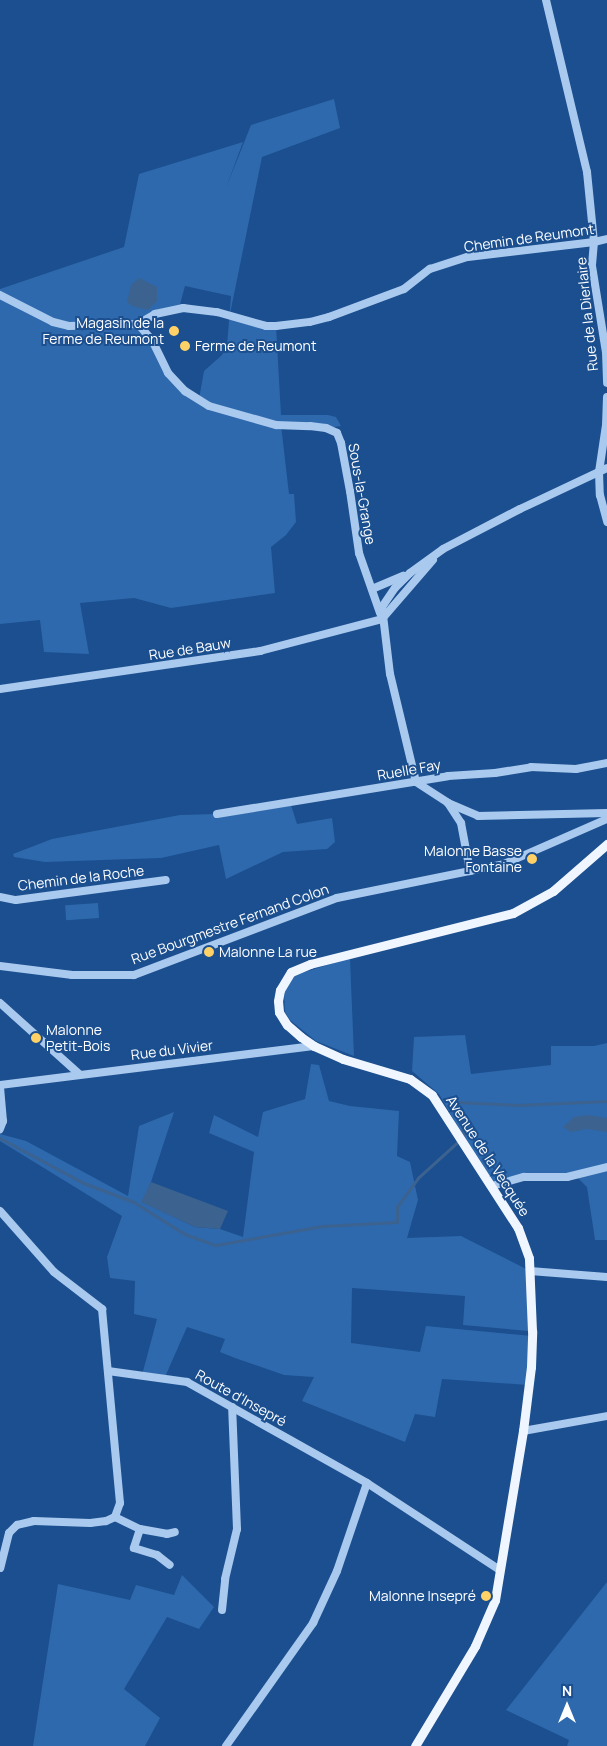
<!DOCTYPE html>
<html>
<head>
<meta charset="utf-8">
<style>
  body { margin:0 }
  #map { position:relative; width:607px; height:1746px; overflow:hidden; background:#1b4f8f; font-family:Manrope,sans-serif }
  div>[style] { position:absolute }
  [style*='--x'] { left:calc(var(--x)*1px); top:calc(var(--y)*1px); width:calc(var(--w)*1px); rotate:calc(var(--a)*1deg) }
  .green>* { inset:0; background:#2e69ad; transform-origin:0 0 }
  .water>* { inset:0; background:#3c6290 }
  .stream>* { height:2.5px; margin:-1.25px; padding:0 1.25px; transform-origin:1.25px; border-radius:1.25px; background:#3c6290 }
  .minor>* { height:8px; margin:-4px; padding:0 4px; transform-origin:4px; border-radius:4px; background:#a9c9ee }
  .major>* { height:9px; margin:-4.5px; padding:0 4.5px; transform-origin:4.5px; border-radius:4.5px; background:#f0f6ff }
  .dots>* { width:14px; height:14px; translate:-50% -50%; box-sizing:border-box; border:2px solid #1b4f8f; border-radius:50% }
  span { translate:-50% -50%; white-space:nowrap; text-align:center; line-height:1.15; -webkit-text-stroke:4px #1b4f8f; paint-order:stroke }
  .street-label { font-size:14px; color:#fff }
  .poi-label { font-size:14px; color:#fff }
  .right { translate:-100% -50%; text-align:right }
  .left { translate:0 -50%; text-align:left }
  .north { position:absolute; left:542px; top:1681px; width:50px; height:50px; -webkit-text-stroke:4px #1b4f8f; paint-order:stroke; rotate:0deg; font-size:14px; font-weight:700; line-height:20px; text-align:center; color:#fff }
  .north::after { content:''; display:block; margin:auto; width:18px; height:22px; background:#fff; clip-path:polygon(50% 0,100% 100%,50% 72%,0 100%) }
</style>
</head>
<body>
<div id="map">
  <div class="green">
    <div style="clip-path:polygon(evenodd,334px 99px,340px 128px,262px 157px,230px 314px,266px 326px,276px 322px,310px 322px,276px 326px,281px 415px,328px 415px,336px 417px,341px 426px,326px 428px,281px 425px,289px 494px,294px 494px,296px 522px,286px 535px,271px 547px,275px 593px,171px 608px,134px 598px,80px 603px,89px 654px,44px 652px,40px 620px,0 624px,0 289px,124px 247px,139px 174px,243px 142px,226px 188px,251px 125px,334px 99px,185px 286px,231px 296px,227px 346px,222px 355px,204px 371px,199px 399px,168px 373px,143px 329px,143px 319px,179px 308px,185px 286px)"></div>
    <div style="clip-path:polygon(290px 802px,297px 824px,332px 818px,335px 842px,327px 849px,283px 852px,226px 879px,219px 845px,161px 858px,45px 862px,14px 857px,13px 854px,52px 839px,180px 815px,217px 814px)"></div>
    <div style="left:98px;top:903px;width:15px;height:33px;rotate:86deg"></div>
    <div style="clip-path:polygon(350px 958px,354px 1056px,316px 1041px,290px 1020px,285px 1012px,284px 990px,295px 975px)"></div>
    <div style="clip-path:polygon(465px 1035px,471px 1074px,551px 1065px,551px 1046px,594px 1046px,607px 1043px,607px 1240px,595px 1240px,587px 1187px,575px 1175px,524px 1177px,492px 1186px,439px 1094px,412px 1071px,414px 1037px)"></div>
    <div style="clip-path:polygon(311px 1064px,319px 1065px,329px 1101px,350px 1106px,399px 1111px,397px 1156px,410px 1162px,418px 1200px,407px 1238px,461px 1236px,530px 1271px,528px 1331px,463px 1325px,465px 1296px,352px 1288px,351px 1343px,420px 1352px,426px 1326px,532px 1336px,528px 1385px,442px 1379px,435px 1417px,415px 1414px,405px 1442px,302px 1401px,314px 1377px,284px 1375px,235px 1358px,220px 1352px,225px 1339px,187px 1327px,165px 1377px,142px 1375px,157px 1319px,134px 1314px,135px 1281px,110px 1278px,107px 1257px,122px 1216px,0 1141px,0 1134px,26px 1141px,128px 1196px,139px 1126px,174px 1112px,151px 1182px,142px 1202px,195px 1227px,220px 1229px,243px 1237px,254px 1152px,209px 1133px,214px 1115px,258px 1137px,263px 1112px,305px 1099px)"></div>
    <div style="clip-path:polygon(182px 1575px,214px 1607px,199px 1629px,167px 1617px,124px 1689px,160px 1718px,145px 1746px,33px 1746px,58px 1584px,130px 1600px,136px 1585px,174px 1595px)"></div>
    <div style="clip-path:polygon(607px 1582px,607px 1746px,567px 1746px,569px 1740px,506px 1710px)"></div>
  </div>
  <div class="water">
    <div style="clip-path:polygon(139px 278px,157px 287px,157px 301px,148px 310px,132px 306px,127px 302px,131px 285px)"></div>
    <div style="clip-path:polygon(588px 1115px,607px 1118px,607px 1132px,587px 1129px,571px 1132px,563px 1127px,574px 1117px)"></div>
    <div style="clip-path:polygon(151px 1182px,228px 1211px,220px 1229px,195px 1227px,141px 1202px)"></div>
  </div>
  <div class="stream">
    <div style="--x:464;--y:1136;--w:35;--a:-102"></div>
    <div style="--x:457;--y:1102;--w:61;--a:2.8"></div>
    <div style="--x:518;--y:1105;--w:89;--a:-2.6"></div>
    <div style="--x:0;--y:1138;--w:95;--a:28.2"></div>
    <div style="--x:84;--y:1183;--w:53;--a:20.8"></div>
    <div style="--x:134;--y:1202;--w:60;--a:32.1"></div>
    <div style="--x:185;--y:1234;--w:33;--a:20"></div>
    <div style="--x:216;--y:1245;--w:109;--a:-10.1"></div>
    <div style="--x:323;--y:1226;--w:74;--a:-3.1"></div>
    <div style="--x:397;--y:1222;--w:15;--a:-90"></div>
    <div style="--x:397;--y:1207;--w:36;--a:-54"></div>
    <div style="--x:418;--y:1178;--w:55;--a:-42.1"></div>
  </div>
  <div class="minor">
    <div style="--x:546;--y:0;--w:177;--a:76.6"></div>
    <div style="--x:587;--y:172;--w:70;--a:84.3"></div>
    <div style="--x:594;--y:242;--w:24;--a:95"></div>
    <div style="--x:592;--y:266;--w:87;--a:80.8"></div>
    <div style="--x:606;--y:352;--w:31;--a:88"></div>
    <div style="--x:0;--y:295;--w:59;--a:27"></div>
    <div style="--x:53;--y:322;--w:16;--a:14"></div>
    <div style="--x:69;--y:326;--w:69;--a:-1.7"></div>
    <div style="--x:138;--y:324;--w:20;--a:-30"></div>
    <div style="--x:155;--y:314;--w:29;--a:-12"></div>
    <div style="--x:183;--y:308;--w:34;--a:7"></div>
    <div style="--x:217;--y:312;--w:51;--a:15.9"></div>
    <div style="--x:266;--y:326;--w:10;--a:0"></div>
    <div style="--x:276;--y:326;--w:34;--a:-7"></div>
    <div style="--x:310;--y:322;--w:20;--a:-15"></div>
    <div style="--x:329;--y:317;--w:80;--a:-20.5"></div>
    <div style="--x:404;--y:289;--w:33;--a:-38"></div>
    <div style="--x:430;--y:269;--w:40;--a:-18"></div>
    <div style="--x:468;--y:257;--w:127;--a:-6.8"></div>
    <div style="--x:594;--y:242;--w:13;--a:-13"></div>
    <div style="--x:138;--y:324;--w:21;--a:49"></div>
    <div style="--x:152;--y:340;--w:37;--a:64"></div>
    <div style="--x:168;--y:373;--w:25;--a:47"></div>
    <div style="--x:185;--y:391;--w:28;--a:32"></div>
    <div style="--x:209;--y:406;--w:70;--a:15.8"></div>
    <div style="--x:276;--y:425;--w:34;--a:2"></div>
    <div style="--x:310;--y:426;--w:16;--a:7"></div>
    <div style="--x:326;--y:428;--w:12;--a:24"></div>
    <div style="--x:337;--y:433;--w:11;--a:68"></div>
    <div style="--x:341;--y:443;--w:49;--a:79.4"></div>
    <div style="--x:350;--y:491;--w:63;--a:81.7"></div>
    <div style="--x:359;--y:553;--w:64;--a:70.7"></div>
    <div style="--x:607;--y:397;--w:28;--a:92"></div>
    <div style="--x:606;--y:425;--w:48;--a:98.5"></div>
    <div style="--x:599;--y:472;--w:23;--a:88"></div>
    <div style="--x:600;--y:495;--w:28;--a:75"></div>
    <div style="--x:372;--y:589;--w:34;--a:-23"></div>
    <div style="--x:382;--y:619;--w:78;--a:-49.2"></div>
    <div style="--x:0;--y:689;--w:263;--a:-8.3"></div>
    <div style="--x:260;--y:651;--w:126;--a:-14.7"></div>
    <div style="--x:416;--y:782;--w:111;--a:-103.5"></div>
    <div style="--x:390;--y:674;--w:67;--a:-96.8"></div>
    <div style="--x:382;--y:607;--w:23;--a:-56"></div>
    <div style="--x:395;--y:588;--w:21;--a:-45"></div>
    <div style="--x:410;--y:573;--w:41;--a:-36"></div>
    <div style="--x:443;--y:549;--w:87;--a:-27.5"></div>
    <div style="--x:520;--y:509;--w:96;--a:-25.2"></div>
    <div style="--x:416;--y:782;--w:38;--a:33"></div>
    <div style="--x:448;--y:803;--w:24;--a:57"></div>
    <div style="--x:461;--y:823;--w:49;--a:79.4"></div>
    <div style="--x:448;--y:803;--w:33;--a:23"></div>
    <div style="--x:478;--y:816;--w:129;--a:-1.3"></div>
    <div style="--x:217;--y:814;--w:234;--a:-9.3"></div>
    <div style="--x:448;--y:776;--w:47;--a:-3.7"></div>
    <div style="--x:495;--y:773;--w:36;--a:-9"></div>
    <div style="--x:531;--y:767;--w:45;--a:2.5"></div>
    <div style="--x:576;--y:769;--w:32;--a:-11"></div>
    <div style="--x:0;--y:897;--w:16;--a:11"></div>
    <div style="--x:16;--y:900;--w:151;--a:-7.6"></div>
    <div style="--x:0;--y:966;--w:73;--a:7.1"></div>
    <div style="--x:72;--y:975;--w:62;--a:0"></div>
    <div style="--x:134;--y:975;--w:217;--a:-20.8"></div>
    <div style="--x:337;--y:898;--w:170;--a:-11.5"></div>
    <div style="--x:504;--y:864;--w:112;--a:-23.6"></div>
    <div style="--x:0;--y:1003;--w:106;--a:41.9"></div>
    <div style="--x:0;--y:1085;--w:316;--a:-7.1"></div>
    <div style="--x:0;--y:1087;--w:34;--a:85"></div>
    <div style="--x:3;--y:1121;--w:9;--a:111"></div>
    <div style="--x:492;--y:1186;--w:33;--a:-16"></div>
    <div style="--x:524;--y:1177;--w:43;--a:0"></div>
    <div style="--x:567;--y:1177;--w:41;--a:-14"></div>
    <div style="--x:0;--y:1211;--w:81;--a:48.5"></div>
    <div style="--x:54;--y:1272;--w:61;--a:37.6"></div>
    <div style="--x:102;--y:1309;--w:195;--a:84.7"></div>
    <div style="--x:120;--y:1503;--w:15;--a:110"></div>
    <div style="--x:115;--y:1517;--w:10;--a:156"></div>
    <div style="--x:106;--y:1521;--w:16;--a:173"></div>
    <div style="--x:90;--y:1523;--w:56;--a:-178"></div>
    <div style="--x:34;--y:1521;--w:17;--a:167"></div>
    <div style="--x:17;--y:1525;--w:11;--a:135"></div>
    <div style="--x:9;--y:1533;--w:36;--a:104"></div>
    <div style="--x:530;--y:1271;--w:77;--a:4.5"></div>
    <div style="--x:108;--y:1371;--w:80;--a:7.9"></div>
    <div style="--x:187;--y:1382;--w:206;--a:29.3"></div>
    <div style="--x:367;--y:1483;--w:159;--a:33.2"></div>
    <div style="--x:523;--y:1431;--w:85;--a:-10.1"></div>
    <div style="--x:115;--y:1517;--w:28;--a:26"></div>
    <div style="--x:140;--y:1529;--w:20;--a:108"></div>
    <div style="--x:134;--y:1548;--w:24;--a:17"></div>
    <div style="--x:157;--y:1555;--w:16;--a:38"></div>
    <div style="--x:140;--y:1529;--w:27;--a:10"></div>
    <div style="--x:167;--y:1534;--w:8;--a:-14"></div>
    <div style="--x:222;--y:1610;--w:31;--a:-84"></div>
    <div style="--x:225;--y:1579;--w:51;--a:-76.5"></div>
    <div style="--x:237;--y:1529;--w:122;--a:-92.3"></div>
    <div style="--x:226;--y:1746;--w:151;--a:-54.7"></div>
    <div style="--x:313;--y:1623;--w:57;--a:-65.2"></div>
    <div style="--x:337;--y:1571;--w:93;--a:-71.2"></div>
  </div>
  <div class="major">
    <div style="--x:415;--y:1746;--w:117;--a:-59"></div>
    <div style="--x:475;--y:1646;--w:50;--a:-66.5"></div>
    <div style="--x:495;--y:1600;--w:171;--a:-80.6"></div>
    <div style="--x:523;--y:1431;--w:64;--a:-82.9"></div>
    <div style="--x:531;--y:1367;--w:36;--a:-88"></div>
    <div style="--x:532;--y:1331;--w:73;--a:-92.4"></div>
    <div style="--x:529;--y:1258;--w:32;--a:-110"></div>
    <div style="--x:518;--y:1228;--w:158;--a:-122.9"></div>
    <div style="--x:432;--y:1095;--w:27;--a:-144"></div>
    <div style="--x:410;--y:1079;--w:70;--a:-163.4"></div>
    <div style="--x:343;--y:1059;--w:32;--a:-156"></div>
    <div style="--x:314;--y:1046;--w:16;--a:-145"></div>
    <div style="--x:301;--y:1037;--w:18;--a:-139"></div>
    <div style="--x:287;--y:1025;--w:15;--a:-122"></div>
    <div style="--x:279;--y:1012;--w:11;--a:-95"></div>
    <div style="--x:278;--y:1001;--w:11;--a:-80"></div>
    <div style="--x:280;--y:990;--w:21;--a:-59"></div>
    <div style="--x:291;--y:972;--w:21;--a:-23"></div>
    <div style="--x:310;--y:964;--w:209;--a:-14.1"></div>
    <div style="--x:513;--y:913;--w:46;--a:-28.8"></div>
    <div style="--x:553;--y:891;--w:72;--a:-41"></div>
  </div>
  <div class="dots">
    <div style="left:174px;top:331px;background:#ffd166"></div>
    <div style="left:185px;top:346px;background:#ffd166"></div>
    <div style="left:532px;top:859px;background:#ffd166"></div>
    <div style="left:209px;top:952px;background:#ffd166"></div>
    <div style="left:36px;top:1038px;background:#ffd166"></div>
    <div style="left:486px;top:1596px;background:#ffd166"></div>
  </div>
  <div class="street-label">
    <span style="left:529px;top:238px;rotate:-8deg">Chemin de Reumont</span>
    <span style="left:587px;top:314px;rotate:-96deg">Rue de la Dierlaire</span>
    <span style="left:362px;top:494px;rotate:80deg">Sous-la-Grange</span>
    <span style="left:190px;top:649px;rotate:-9deg">Rue de Bauw</span>
    <span style="left:409px;top:770px;rotate:-10deg">Ruelle Fay</span>
    <span style="left:81px;top:878px;rotate:-7deg">Chemin de la Roche</span>
    <span style="left:230px;top:924px;rotate:-20deg">Rue Bourgmestre Fernand Colon</span>
    <span style="left:172px;top:1050px;rotate:-7deg">Rue du Vivier</span>
    <span style="left:488px;top:1156px;rotate:57deg">Avenue de la Vecquée</span>
    <span style="left:241px;top:1398px;rotate:29deg">Route d'Insepré</span>
  </div>
  <div class="poi-label">
    <span class="right" style="left:164px;top:331px">Magasin de la<br>Ferme de Reumont</span>
    <span class="left" style="left:195px;top:346px">Ferme de Reumont</span>
    <span class="right" style="left:522px;top:859px">Malonne Basse<br>Fontaine</span>
    <span class="left" style="left:219px;top:952px">Malonne La rue</span>
    <span class="left" style="left:46px;top:1038px">Malonne<br>Petit-Bois</span>
    <span class="right" style="left:476px;top:1596px">Malonne Insepré</span>
  </div>
  <div class="north">N</div>
</div>
</body>
</html>
